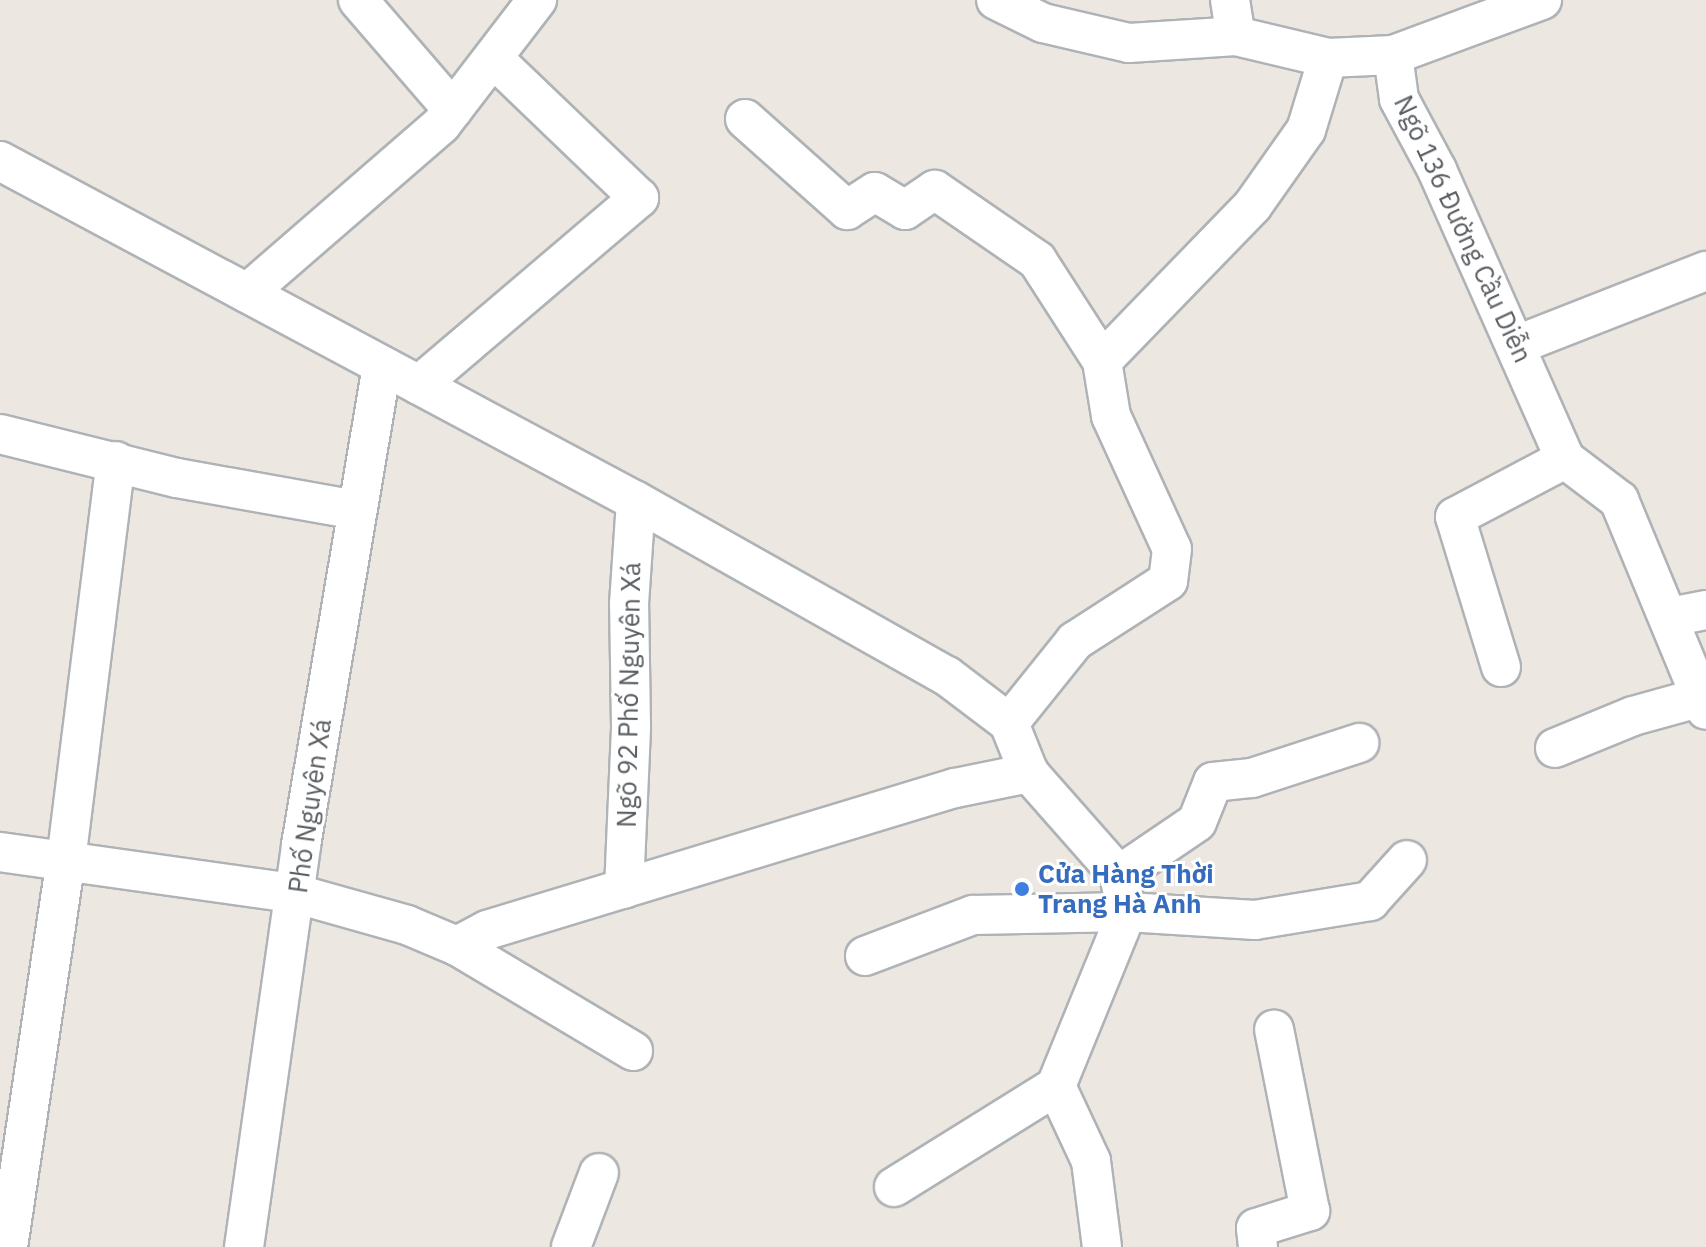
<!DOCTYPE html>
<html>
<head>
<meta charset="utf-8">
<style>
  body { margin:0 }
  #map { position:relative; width:1706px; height:1247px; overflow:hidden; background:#ece8e1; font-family:"IBM Plex Sans",sans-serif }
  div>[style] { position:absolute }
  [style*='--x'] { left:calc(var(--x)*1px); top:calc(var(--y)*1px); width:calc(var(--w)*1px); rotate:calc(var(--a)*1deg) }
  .roads { filter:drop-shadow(2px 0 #afb3b6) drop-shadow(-2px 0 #afb3b6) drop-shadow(0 2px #afb3b6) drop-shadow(0 -2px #afb3b6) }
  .minor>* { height:38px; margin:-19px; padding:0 19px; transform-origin:19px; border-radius:19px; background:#fff }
  .dots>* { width:22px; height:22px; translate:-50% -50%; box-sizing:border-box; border:4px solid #fff; border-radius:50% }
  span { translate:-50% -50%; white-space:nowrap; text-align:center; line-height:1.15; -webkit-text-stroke:6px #fff; paint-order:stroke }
  .street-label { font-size:26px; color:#5a5e62 }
  .shop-label { font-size:26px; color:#366cbe; font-weight:700 }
  .left { translate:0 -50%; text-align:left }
</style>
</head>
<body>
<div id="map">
  <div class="roads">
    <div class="minor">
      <div style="--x:358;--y:0;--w:145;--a:49.2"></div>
      <div style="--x:996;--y:0;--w:52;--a:26.1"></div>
      <div style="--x:1043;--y:23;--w:88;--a:13.1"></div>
      <div style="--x:1129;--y:43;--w:107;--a:-3.7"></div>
      <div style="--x:1236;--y:36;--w:95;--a:13.4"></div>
      <div style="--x:1328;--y:58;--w:65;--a:-2.6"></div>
      <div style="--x:1393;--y:55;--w:159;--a:-20.3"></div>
      <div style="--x:1230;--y:0;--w:36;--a:81"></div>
      <div style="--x:1393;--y:55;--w:44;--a:82.2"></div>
      <div style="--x:1399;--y:99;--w:81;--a:61.8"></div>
      <div style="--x:1437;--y:170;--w:316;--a:66.1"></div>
      <div style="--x:1565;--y:459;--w:68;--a:37.2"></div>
      <div style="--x:1619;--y:500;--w:227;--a:67.5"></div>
      <div style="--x:745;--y:119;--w:137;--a:41.7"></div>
      <div style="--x:847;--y:210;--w:33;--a:-33"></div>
      <div style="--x:875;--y:192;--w:35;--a:31"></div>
      <div style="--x:905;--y:210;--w:36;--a:-34"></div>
      <div style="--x:935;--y:190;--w:124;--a:34.5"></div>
      <div style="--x:1037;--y:260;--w:120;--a:57.2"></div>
      <div style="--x:1102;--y:361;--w:56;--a:80.7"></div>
      <div style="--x:1111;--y:416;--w:146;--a:65.4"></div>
      <div style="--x:1172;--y:549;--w:32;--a:97"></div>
      <div style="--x:1168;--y:581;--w:111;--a:147.2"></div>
      <div style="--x:1075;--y:641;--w:105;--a:128.8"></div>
      <div style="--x:0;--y:161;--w:721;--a:28.13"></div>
      <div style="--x:636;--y:501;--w:357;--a:29.4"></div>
      <div style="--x:947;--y:676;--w:78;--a:37.2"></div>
      <div style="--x:1009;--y:723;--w:54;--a:68.2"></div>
      <div style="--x:1029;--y:773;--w:136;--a:48.6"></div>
      <div style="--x:1119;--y:875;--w:38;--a:78"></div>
      <div style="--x:247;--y:293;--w:257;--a:-40.9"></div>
      <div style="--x:441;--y:125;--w:158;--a:-52.5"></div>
      <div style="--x:1517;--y:345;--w:203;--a:-21.4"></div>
      <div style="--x:1102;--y:361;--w:217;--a:-45.9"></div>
      <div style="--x:1253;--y:205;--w:92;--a:-54.8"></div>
      <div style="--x:1306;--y:130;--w:75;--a:-73"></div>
      <div style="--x:419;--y:385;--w:289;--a:-40.4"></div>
      <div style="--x:639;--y:198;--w:201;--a:-136.2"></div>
      <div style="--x:0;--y:434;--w:182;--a:14"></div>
      <div style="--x:177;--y:478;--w:183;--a:10.1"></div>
      <div style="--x:1670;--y:617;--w:37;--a:-11"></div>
      <div style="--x:1501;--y:667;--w:157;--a:-107"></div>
      <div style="--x:1455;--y:517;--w:124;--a:-27.8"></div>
      <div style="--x:1555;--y:748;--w:84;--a:-22.3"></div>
      <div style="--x:1633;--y:716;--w:67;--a:-15.5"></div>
      <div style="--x:0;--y:852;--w:300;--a:8"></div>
      <div style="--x:297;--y:894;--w:114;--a:15.7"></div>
      <div style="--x:407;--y:925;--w:54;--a:22.8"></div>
      <div style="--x:457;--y:946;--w:205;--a:30.8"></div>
      <div style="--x:1119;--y:875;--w:94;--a:-34.2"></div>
      <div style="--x:1197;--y:822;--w:43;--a:-68.2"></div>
      <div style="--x:1213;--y:782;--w:39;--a:-6"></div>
      <div style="--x:1252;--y:778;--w:113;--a:-18.1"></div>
      <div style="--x:624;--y:889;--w:163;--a:-87.5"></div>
      <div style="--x:631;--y:726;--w:122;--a:-90.9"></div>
      <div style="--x:629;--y:604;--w:103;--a:-86.1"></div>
      <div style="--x:457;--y:946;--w:34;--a:-28"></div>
      <div style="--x:487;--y:930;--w:489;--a:-16.9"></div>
      <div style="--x:955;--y:788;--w:76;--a:-11.5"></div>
      <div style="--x:865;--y:956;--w:116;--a:-20.8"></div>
      <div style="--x:973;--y:915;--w:154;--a:-1.1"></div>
      <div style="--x:1127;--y:912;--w:128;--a:3.6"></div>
      <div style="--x:1255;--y:920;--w:117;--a:-9.4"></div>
      <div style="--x:1370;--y:901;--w:55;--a:-47.9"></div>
      <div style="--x:894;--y:1187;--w:191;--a:-31.9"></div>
      <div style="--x:8;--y:1247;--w:390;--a:-81.5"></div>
      <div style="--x:66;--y:861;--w:403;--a:-82.9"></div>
      <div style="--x:244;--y:1247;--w:406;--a:-81.9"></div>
      <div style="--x:301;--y:845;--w:485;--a:-80.4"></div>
      <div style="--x:571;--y:1247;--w:79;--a:-69.3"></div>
      <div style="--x:1102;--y:1247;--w:87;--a:-97.3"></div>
      <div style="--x:1091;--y:1161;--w:83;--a:-115"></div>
      <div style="--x:1056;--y:1086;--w:188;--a:-67.8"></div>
      <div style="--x:1258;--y:1247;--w:19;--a:-96"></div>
      <div style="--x:1256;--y:1228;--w:57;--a:-17.5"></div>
      <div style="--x:1310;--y:1211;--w:185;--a:-101.2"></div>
    </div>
  </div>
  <div class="dots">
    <div style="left:1022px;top:889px;background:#3f7fe0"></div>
  </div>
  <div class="street-label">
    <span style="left:1463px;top:229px;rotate:65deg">Ngõ 136 Đường Cầu Diễn</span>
    <span style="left:629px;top:695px;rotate:-89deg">Ngõ 92 Phố Nguyên Xá</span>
    <span style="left:310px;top:806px;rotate:-82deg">Phố Nguyên Xá</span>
  </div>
  <div class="shop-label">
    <span class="left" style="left:1038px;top:889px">Cửa Hàng Thời<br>Trang Hà Anh</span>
  </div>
</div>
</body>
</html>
